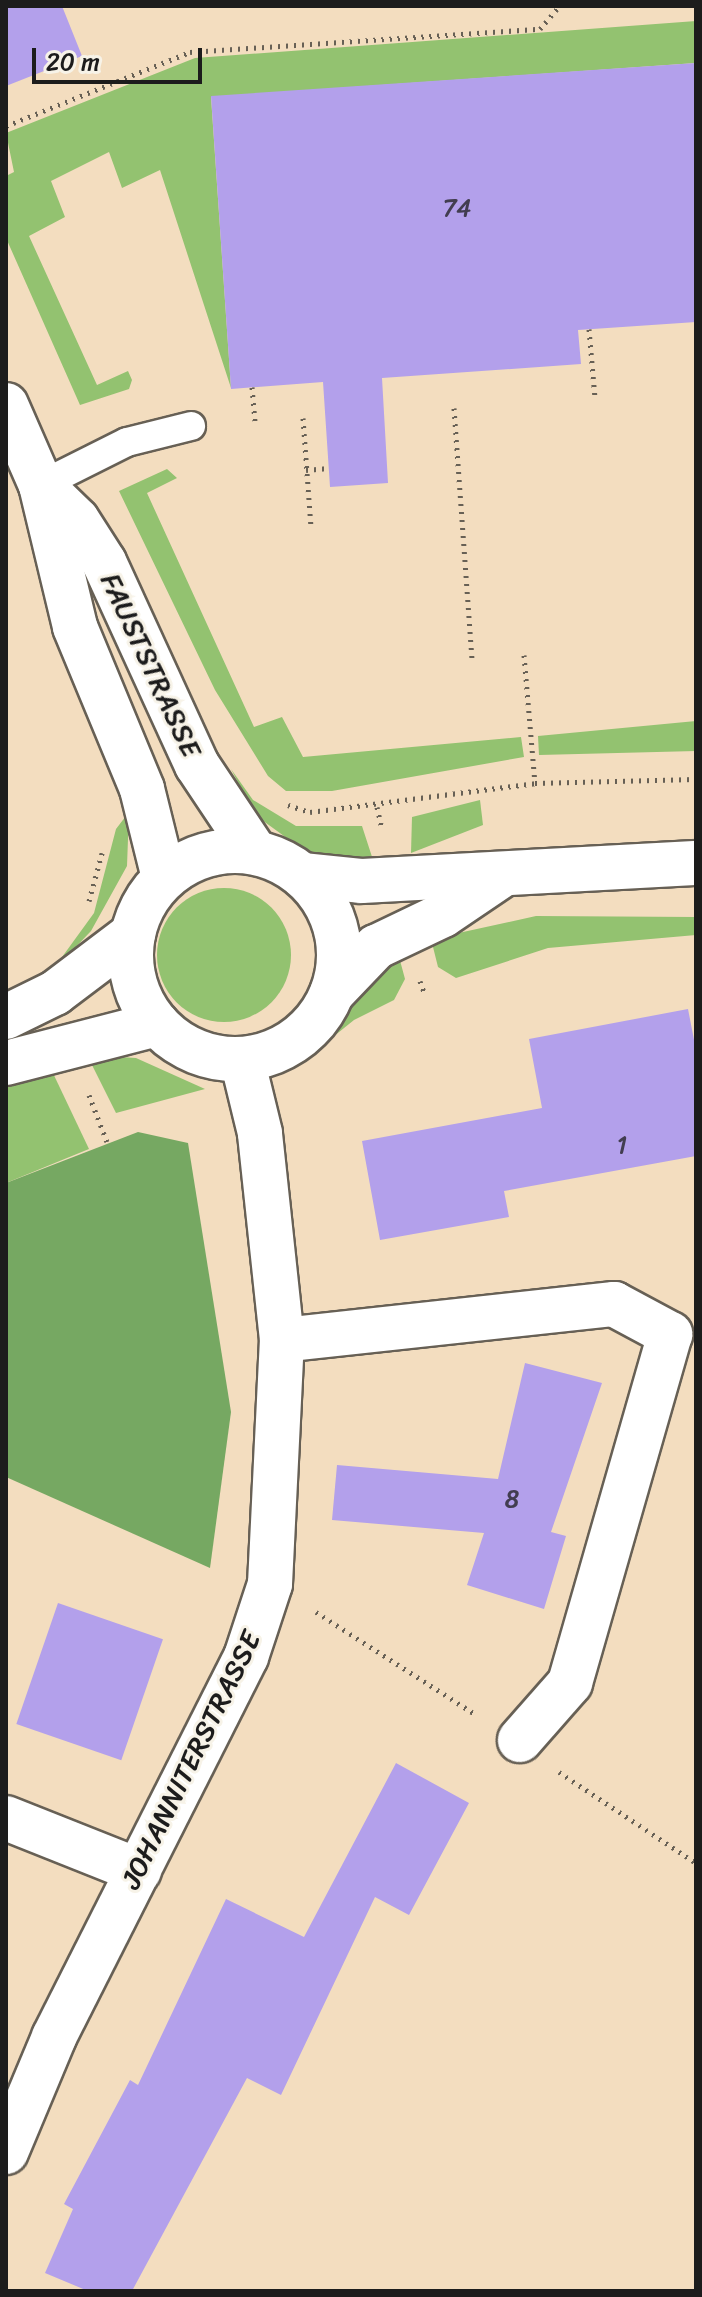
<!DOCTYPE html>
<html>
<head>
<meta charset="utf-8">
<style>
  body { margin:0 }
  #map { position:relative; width:702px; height:2297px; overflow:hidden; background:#f3ddbf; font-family:Sriracha,sans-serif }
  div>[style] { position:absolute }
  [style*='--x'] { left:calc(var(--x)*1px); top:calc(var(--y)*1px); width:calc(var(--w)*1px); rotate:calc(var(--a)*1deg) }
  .green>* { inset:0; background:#93c270 }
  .round { border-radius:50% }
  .forest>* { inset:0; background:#76a862 }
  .building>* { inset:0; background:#b3a0eb; transform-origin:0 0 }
  .path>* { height:5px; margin-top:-2.5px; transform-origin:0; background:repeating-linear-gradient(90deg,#676055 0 2px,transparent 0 8px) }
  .roads { filter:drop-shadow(2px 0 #676055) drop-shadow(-2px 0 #676055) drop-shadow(0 2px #676055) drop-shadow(0 -2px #676055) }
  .service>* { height:28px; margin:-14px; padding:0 14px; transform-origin:14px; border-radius:14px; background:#fff }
  .minor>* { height:44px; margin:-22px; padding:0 22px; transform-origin:22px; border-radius:22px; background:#fff }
  .tertiary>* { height:44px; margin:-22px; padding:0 22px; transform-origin:22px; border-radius:22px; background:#fff }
  .tertiary>.ring { margin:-22px; padding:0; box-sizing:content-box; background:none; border:44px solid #fff; border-radius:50% }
  span { translate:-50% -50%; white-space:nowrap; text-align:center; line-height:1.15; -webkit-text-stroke:6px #f7f3e8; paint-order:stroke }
  .number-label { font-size:24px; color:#423d50 }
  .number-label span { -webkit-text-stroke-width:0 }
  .street-label { font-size:28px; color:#1c1c1c }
  .frame { position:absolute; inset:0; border:8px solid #1c1c1c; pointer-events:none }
  .scale { position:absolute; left:32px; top:48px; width:170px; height:36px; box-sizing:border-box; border:4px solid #1c1c1c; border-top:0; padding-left:10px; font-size:24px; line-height:28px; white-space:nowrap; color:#1c1c1c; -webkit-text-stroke:6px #f7f3e8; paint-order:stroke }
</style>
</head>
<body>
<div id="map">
  <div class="green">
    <div style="clip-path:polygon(696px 21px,696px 63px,211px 97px,231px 388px,160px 170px,122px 188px,109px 152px,51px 181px,65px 217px,29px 236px,97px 385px,128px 371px,132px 380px,129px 389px,80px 405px,6px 238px,6px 176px,14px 172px,6px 133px,195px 58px)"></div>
    <div style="clip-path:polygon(167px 469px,177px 478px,147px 493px,254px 727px,282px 717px,303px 757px,521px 737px,524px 757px,332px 791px,286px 791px,268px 776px,215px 690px,119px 491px)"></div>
    <div style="clip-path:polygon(696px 721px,696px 751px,539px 755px,538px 736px)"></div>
    <div style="clip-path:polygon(231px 769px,253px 800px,296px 826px,362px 826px,374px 863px,313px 857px,255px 815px)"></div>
    <div style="clip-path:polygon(480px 800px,483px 825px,411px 853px,412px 817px)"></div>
    <div style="clip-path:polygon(129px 812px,127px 866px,91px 931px,49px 975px,94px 913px,116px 829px)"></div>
    <div class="round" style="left:157px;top:888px;width:134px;height:134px"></div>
    <div style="clip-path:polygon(536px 916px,696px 917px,696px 935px,548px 948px,456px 978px,438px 967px,431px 939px)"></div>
    <div style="clip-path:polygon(398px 953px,405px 979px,394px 1000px,354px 1020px,308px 1057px,347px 1001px)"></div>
    <div style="clip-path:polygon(87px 1055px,136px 1058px,205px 1089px,116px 1113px)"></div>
    <div style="clip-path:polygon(51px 1069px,89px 1149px,6px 1183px,6px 1085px)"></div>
  </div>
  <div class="forest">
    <div style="clip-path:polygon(138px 1132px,188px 1143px,231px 1412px,210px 1568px,6px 1477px,6px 1183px)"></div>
  </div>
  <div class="building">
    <div style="clip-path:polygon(6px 6px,62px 6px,82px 56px,6px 86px)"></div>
    <div style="clip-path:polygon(696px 63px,696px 322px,578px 330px,581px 364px,382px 378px,388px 483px,330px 487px,323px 382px,231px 389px,211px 96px)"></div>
    <div style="clip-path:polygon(688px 1009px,696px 1050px,696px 1156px,504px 1191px,509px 1217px,380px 1240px,362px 1141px,542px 1108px,529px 1039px)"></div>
    <div style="clip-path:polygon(525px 1363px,602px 1383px,551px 1532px,566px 1536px,544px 1609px,467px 1585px,484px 1533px,332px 1520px,337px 1465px,498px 1479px)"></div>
    <div style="left:58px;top:1603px;width:111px;height:128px;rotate:19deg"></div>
    <div style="clip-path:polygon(396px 1763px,469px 1803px,409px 1915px,375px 1897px,281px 2095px,247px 2078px,132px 2291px,88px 2291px,45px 2273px,73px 2209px,64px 2204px,130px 2080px,138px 2085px,226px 1899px,304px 1937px)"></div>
  </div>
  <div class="path">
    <div style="--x:6;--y:126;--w:198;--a:-21.9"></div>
    <div style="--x:190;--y:52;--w:351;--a:-3.8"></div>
    <div style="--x:540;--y:29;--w:30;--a:-50"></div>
    <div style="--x:589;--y:329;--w:69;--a:85"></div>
    <div style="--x:252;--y:387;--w:34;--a:85"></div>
    <div style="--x:454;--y:408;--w:252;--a:85.9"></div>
    <div style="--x:303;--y:418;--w:108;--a:85.8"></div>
    <div style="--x:306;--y:470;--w:23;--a:-5"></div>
    <div style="--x:524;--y:655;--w:128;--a:85.1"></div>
    <div style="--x:288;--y:805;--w:23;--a:18"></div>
    <div style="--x:310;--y:812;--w:227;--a:-7.3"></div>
    <div style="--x:535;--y:783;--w:161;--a:-1.4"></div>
    <div style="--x:377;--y:807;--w:22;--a:77"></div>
    <div style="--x:89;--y:901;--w:50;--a:-74.8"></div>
    <div style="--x:420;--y:981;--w:15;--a:70"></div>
    <div style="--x:89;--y:1095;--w:50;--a:69"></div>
    <div style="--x:316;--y:1612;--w:189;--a:32.7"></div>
    <div style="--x:559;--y:1772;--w:164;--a:33.6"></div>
  </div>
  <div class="roads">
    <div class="service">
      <div style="--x:41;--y:485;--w:96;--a:-26.6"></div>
      <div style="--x:127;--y:442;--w:66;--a:-14"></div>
    </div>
    <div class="minor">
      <div style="--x:6;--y:405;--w:87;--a:66.4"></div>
      <div style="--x:41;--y:485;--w:146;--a:76.5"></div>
      <div style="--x:75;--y:627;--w:175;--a:67.5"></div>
      <div style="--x:142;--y:789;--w:92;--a:76.1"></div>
      <div style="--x:41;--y:485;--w:50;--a:44.2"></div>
      <div style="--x:77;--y:520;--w:50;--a:57.3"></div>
      <div style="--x:104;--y:562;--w:223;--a:65.4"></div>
      <div style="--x:197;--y:765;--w:105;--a:56.3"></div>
      <div style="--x:282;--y:1340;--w:334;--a:-6.2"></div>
      <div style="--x:614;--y:1304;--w:64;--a:28.2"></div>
      <div style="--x:670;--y:1334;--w:363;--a:106"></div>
      <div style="--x:570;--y:1683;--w:76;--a:131.3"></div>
      <div style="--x:6;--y:1818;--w:143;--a:21.7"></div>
      <div style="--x:6;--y:2152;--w:125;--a:-67.3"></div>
      <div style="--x:54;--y:2037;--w:426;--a:-63.2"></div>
      <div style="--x:246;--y:1657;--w:77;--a:-71.8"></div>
      <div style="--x:270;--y:1584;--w:244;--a:-87.2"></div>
      <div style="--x:282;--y:1340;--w:208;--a:-96.1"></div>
      <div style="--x:260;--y:1133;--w:76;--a:-103.7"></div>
    </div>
    <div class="tertiary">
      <div class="ring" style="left:131px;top:851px;width:164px;height:164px"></div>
      <div style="--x:302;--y:875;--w:59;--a:5.8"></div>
      <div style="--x:361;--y:881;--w:335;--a:-3.1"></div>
      <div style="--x:332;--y:993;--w:64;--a:-46.3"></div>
      <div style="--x:376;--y:947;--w:74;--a:-25.5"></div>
      <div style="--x:443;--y:915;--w:71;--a:-34.1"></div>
      <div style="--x:6;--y:1017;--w:55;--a:-26.1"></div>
      <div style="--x:55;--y:993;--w:98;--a:-37.1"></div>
      <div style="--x:6;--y:1063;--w:156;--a:-14.5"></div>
    </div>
  </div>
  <div class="number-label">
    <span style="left:457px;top:209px">74</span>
    <span style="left:622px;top:1146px">1</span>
    <span style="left:512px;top:1500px">8</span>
  </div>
  <div class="street-label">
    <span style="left:151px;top:665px;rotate:65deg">FAUSTSTRASSE</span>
    <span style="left:191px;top:1760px;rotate:-64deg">JOHANNITERSTRASSE</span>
  </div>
  <div class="frame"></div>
  <div class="scale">20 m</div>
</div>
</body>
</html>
